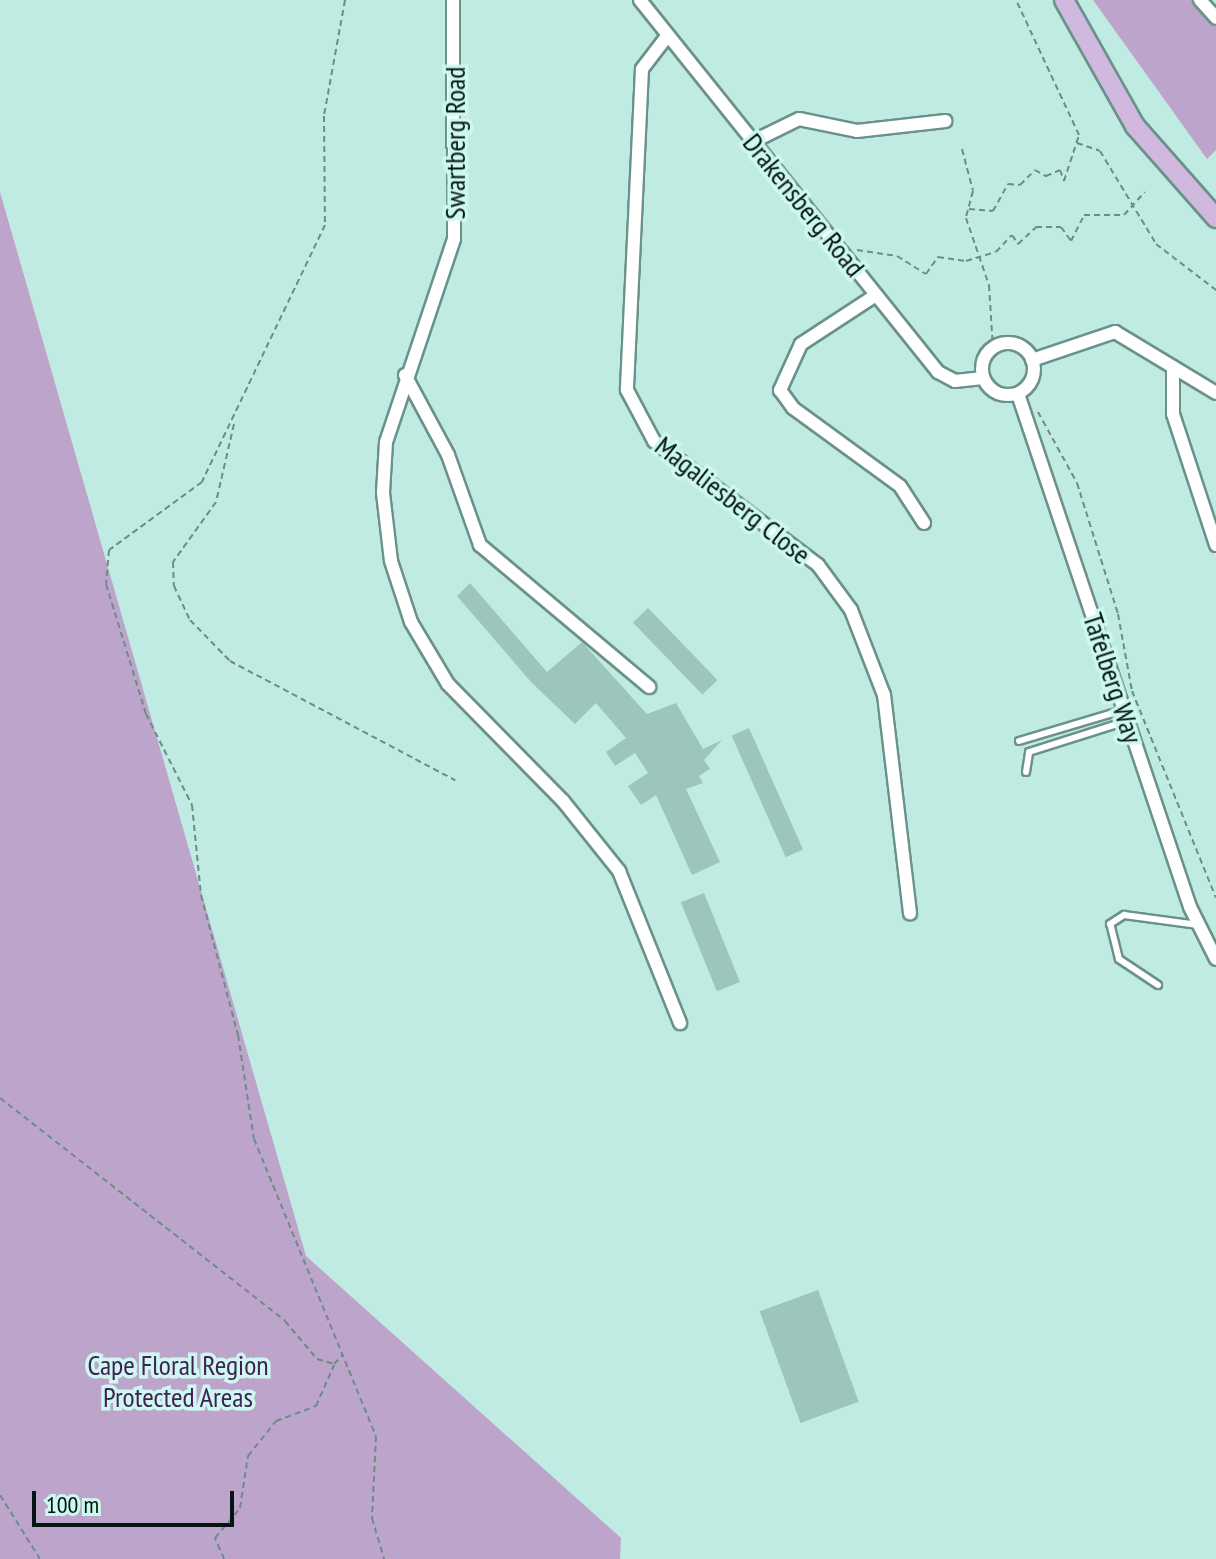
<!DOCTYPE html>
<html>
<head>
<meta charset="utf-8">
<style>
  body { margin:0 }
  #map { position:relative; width:1216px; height:1559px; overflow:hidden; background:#c0ebe2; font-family:"PT Sans Narrow",sans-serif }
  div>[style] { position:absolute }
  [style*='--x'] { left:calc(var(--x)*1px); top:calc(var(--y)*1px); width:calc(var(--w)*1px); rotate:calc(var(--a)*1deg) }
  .green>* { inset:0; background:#bda4cb }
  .building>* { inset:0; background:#9cc6bd; transform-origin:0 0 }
  .path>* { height:2px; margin-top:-1px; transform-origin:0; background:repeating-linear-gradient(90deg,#6d8c86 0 6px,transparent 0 10px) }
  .roads { filter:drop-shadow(2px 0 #6a928a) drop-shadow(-2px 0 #6a928a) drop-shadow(0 2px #6a928a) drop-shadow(0 -2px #6a928a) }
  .lane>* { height:6px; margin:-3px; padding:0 3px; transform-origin:3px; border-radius:3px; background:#fff }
  .street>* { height:12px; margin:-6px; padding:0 6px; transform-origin:6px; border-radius:6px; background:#fff }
  .street>.ring { margin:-6px; padding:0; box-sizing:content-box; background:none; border:12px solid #fff; border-radius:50% }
  .primary>* { height:18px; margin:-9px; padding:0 9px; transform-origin:9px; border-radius:9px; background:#d1b8df }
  span { translate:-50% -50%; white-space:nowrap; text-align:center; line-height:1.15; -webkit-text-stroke:7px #cdf8ef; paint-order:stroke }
  .street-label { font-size:28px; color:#051412 }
  .park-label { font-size:28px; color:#421e54 }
  .scale { position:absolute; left:32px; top:1491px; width:202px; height:36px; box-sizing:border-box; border:4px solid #051412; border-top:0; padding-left:10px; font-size:24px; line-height:28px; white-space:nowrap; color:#051412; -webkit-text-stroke:6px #cdf8ef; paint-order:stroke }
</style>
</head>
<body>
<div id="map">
  <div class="green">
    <div style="clip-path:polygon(1093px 0,1192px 0,1216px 27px,1216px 150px,1207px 159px)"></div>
    <div style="clip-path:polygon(0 192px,306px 1256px,621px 1538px,620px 1559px,0 1559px)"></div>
  </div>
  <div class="building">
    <div style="clip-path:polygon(470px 583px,547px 672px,582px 642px,647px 714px,676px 703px,703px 749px,722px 740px,704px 760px,710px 769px,699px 776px,703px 783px,686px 789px,720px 862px,692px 875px,656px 795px,641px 805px,628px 786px,648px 773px,635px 753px,615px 766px,606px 752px,626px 738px,596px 703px,575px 724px,531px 682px,457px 596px)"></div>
    <div style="left:648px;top:608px;width:100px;height:21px;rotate:46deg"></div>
    <div style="left:749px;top:728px;width:133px;height:19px;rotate:66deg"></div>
    <div style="left:704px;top:893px;width:96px;height:25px;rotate:68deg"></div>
    <div style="left:818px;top:1290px;width:119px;height:62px;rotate:70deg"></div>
  </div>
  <div class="path">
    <div style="--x:345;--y:0;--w:118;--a:100.3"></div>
    <div style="--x:324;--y:116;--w:109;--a:89.5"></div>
    <div style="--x:325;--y:225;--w:285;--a:115.6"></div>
    <div style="--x:202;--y:482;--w:115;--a:143.8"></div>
    <div style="--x:109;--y:550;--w:34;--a:95"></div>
    <div style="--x:106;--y:584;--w:136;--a:72.9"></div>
    <div style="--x:146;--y:714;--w:102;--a:63.2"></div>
    <div style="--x:192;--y:805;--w:90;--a:84.3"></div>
    <div style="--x:201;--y:895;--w:145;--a:75.2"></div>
    <div style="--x:238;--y:1035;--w:105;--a:81.3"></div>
    <div style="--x:254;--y:1139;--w:321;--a:67.7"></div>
    <div style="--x:376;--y:1436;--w:82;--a:92.8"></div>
    <div style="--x:372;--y:1518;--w:43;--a:73.7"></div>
    <div style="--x:1077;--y:143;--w:24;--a:19"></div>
    <div style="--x:1100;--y:151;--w:109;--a:58.9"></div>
    <div style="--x:1156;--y:244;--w:76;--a:37.5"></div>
    <div style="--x:962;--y:149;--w:43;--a:75.3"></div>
    <div style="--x:973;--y:191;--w:28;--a:105"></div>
    <div style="--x:966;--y:218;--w:71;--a:71.1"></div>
    <div style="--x:989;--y:285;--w:63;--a:86.4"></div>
    <div style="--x:969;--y:209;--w:24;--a:5"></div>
    <div style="--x:993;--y:211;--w:31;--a:-61"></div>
    <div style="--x:1008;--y:184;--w:12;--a:5"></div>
    <div style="--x:1020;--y:185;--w:21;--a:-45"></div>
    <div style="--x:1035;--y:170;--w:13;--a:29"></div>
    <div style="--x:1046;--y:176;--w:15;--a:-23"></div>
    <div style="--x:1060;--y:170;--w:12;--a:70"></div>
    <div style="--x:1064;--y:181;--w:48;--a:-71.9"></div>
    <div style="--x:1079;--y:135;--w:149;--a:-115"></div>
    <div style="--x:857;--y:250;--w:40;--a:8.5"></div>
    <div style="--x:897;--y:256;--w:34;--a:32"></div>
    <div style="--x:926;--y:274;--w:21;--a:-55"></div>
    <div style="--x:938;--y:257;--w:28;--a:8"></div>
    <div style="--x:966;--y:261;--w:31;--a:-17"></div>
    <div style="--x:996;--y:252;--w:23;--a:-47"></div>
    <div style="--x:1012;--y:235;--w:11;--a:56"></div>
    <div style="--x:1018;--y:244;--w:25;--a:-43"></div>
    <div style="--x:1036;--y:227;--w:25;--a:0"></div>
    <div style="--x:1061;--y:227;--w:17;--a:54"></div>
    <div style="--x:1071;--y:241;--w:29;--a:-63"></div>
    <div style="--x:1084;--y:215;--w:40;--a:0"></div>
    <div style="--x:1124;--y:215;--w:31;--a:-48"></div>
    <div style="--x:1038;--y:412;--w:81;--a:61.2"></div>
    <div style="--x:1077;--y:483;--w:137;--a:72.6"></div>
    <div style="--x:1118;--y:614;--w:78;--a:79.7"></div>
    <div style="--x:1132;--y:691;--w:223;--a:67.9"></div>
    <div style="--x:234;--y:424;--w:80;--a:103"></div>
    <div style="--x:216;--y:502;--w:74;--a:125.6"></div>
    <div style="--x:173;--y:562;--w:24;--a:88"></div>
    <div style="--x:174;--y:586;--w:38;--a:65"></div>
    <div style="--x:190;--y:620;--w:57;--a:45.7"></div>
    <div style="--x:230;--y:661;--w:255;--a:27.9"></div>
    <div style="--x:0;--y:1098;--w:362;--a:38"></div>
    <div style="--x:285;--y:1321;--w:50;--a:49.9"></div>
    <div style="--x:317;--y:1359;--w:18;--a:16"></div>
    <div style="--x:334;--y:1364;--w:13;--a:-45"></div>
    <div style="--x:0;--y:1495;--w:75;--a:58"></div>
    <div style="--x:224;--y:1559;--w:23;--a:-113"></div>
    <div style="--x:215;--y:1538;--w:39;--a:-50"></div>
    <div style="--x:240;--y:1508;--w:53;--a:-81.3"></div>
    <div style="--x:248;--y:1456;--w:45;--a:-51.3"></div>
    <div style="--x:276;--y:1421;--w:43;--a:-20.6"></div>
    <div style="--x:316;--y:1406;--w:45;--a:-66.3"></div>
  </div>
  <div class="roads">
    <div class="lane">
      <div style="--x:1019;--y:741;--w:109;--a:-16.6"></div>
      <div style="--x:1026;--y:772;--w:20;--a:-81"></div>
      <div style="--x:1029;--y:752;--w:103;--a:-17.6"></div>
      <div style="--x:1158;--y:985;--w:47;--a:-146.3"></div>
      <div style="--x:1119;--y:959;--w:36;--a:-104"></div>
      <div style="--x:1110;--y:924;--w:17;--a:-33"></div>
      <div style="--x:1124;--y:915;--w:75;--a:7.7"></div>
    </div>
    <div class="street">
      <div style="--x:453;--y:0;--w:239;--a:89.8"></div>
      <div style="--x:454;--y:239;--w:214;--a:108.5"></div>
      <div style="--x:386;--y:442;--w:51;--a:93.4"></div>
      <div style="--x:383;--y:493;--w:68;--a:83.3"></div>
      <div style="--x:391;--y:561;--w:64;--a:71.8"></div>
      <div style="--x:411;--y:622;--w:72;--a:59.2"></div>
      <div style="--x:448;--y:684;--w:164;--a:45.5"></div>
      <div style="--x:563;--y:801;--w:90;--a:51.3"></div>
      <div style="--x:619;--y:871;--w:164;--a:68.1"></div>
      <div style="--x:640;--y:0;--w:477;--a:51.3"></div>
      <div style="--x:938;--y:372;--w:19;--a:28"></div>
      <div style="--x:955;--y:381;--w:28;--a:-6"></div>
      <div style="--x:1200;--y:0;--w:24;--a:48"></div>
      <div style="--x:668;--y:35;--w:43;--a:127.4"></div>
      <div style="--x:642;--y:69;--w:321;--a:92.7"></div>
      <div style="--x:627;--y:390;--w:58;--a:62.1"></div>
      <div style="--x:654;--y:441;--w:206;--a:37.1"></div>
      <div style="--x:818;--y:565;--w:56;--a:53.7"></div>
      <div style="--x:851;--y:610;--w:91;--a:68.8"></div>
      <div style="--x:884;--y:695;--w:220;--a:83.2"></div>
      <div style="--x:752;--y:142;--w:52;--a:-26.1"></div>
      <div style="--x:799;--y:119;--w:59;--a:11.7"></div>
      <div style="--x:857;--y:131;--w:89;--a:-6.5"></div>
      <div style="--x:876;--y:295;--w:90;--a:146.8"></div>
      <div style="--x:801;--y:344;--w:51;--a:114.5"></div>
      <div style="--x:780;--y:390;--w:22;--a:54"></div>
      <div style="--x:793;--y:408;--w:132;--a:36.1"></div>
      <div style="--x:900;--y:486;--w:44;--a:57"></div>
      <div class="ring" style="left:982px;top:343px;width:40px;height:40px"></div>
      <div style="--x:1032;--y:360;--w:88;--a:-18.6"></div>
      <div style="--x:1115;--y:332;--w:118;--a:31.1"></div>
      <div style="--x:1173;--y:367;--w:47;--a:90"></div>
      <div style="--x:1173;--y:414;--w:138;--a:71.8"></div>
      <div style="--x:405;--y:375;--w:91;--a:61.7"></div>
      <div style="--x:448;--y:455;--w:96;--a:70.4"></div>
      <div style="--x:480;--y:545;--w:221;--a:40"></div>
      <div style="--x:1018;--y:394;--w:541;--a:71.46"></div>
      <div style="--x:1190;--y:907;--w:58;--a:63.4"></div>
    </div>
    <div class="primary">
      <div style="--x:1064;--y:0;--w:145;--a:60.6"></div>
      <div style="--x:1135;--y:126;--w:123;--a:48.6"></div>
    </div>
  </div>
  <div class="street-label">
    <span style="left:455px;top:143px;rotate:-90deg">Swartberg Road</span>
    <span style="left:804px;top:205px;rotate:51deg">Drakensberg Road</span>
    <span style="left:733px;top:500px;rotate:38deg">Magaliesberg Close</span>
    <span style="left:1113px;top:678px;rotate:72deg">Tafelberg Way</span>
  </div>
  <div class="park-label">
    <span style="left:178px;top:1381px">Cape Floral Region<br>Protected Areas</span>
  </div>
  <div class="scale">100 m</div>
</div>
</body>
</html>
